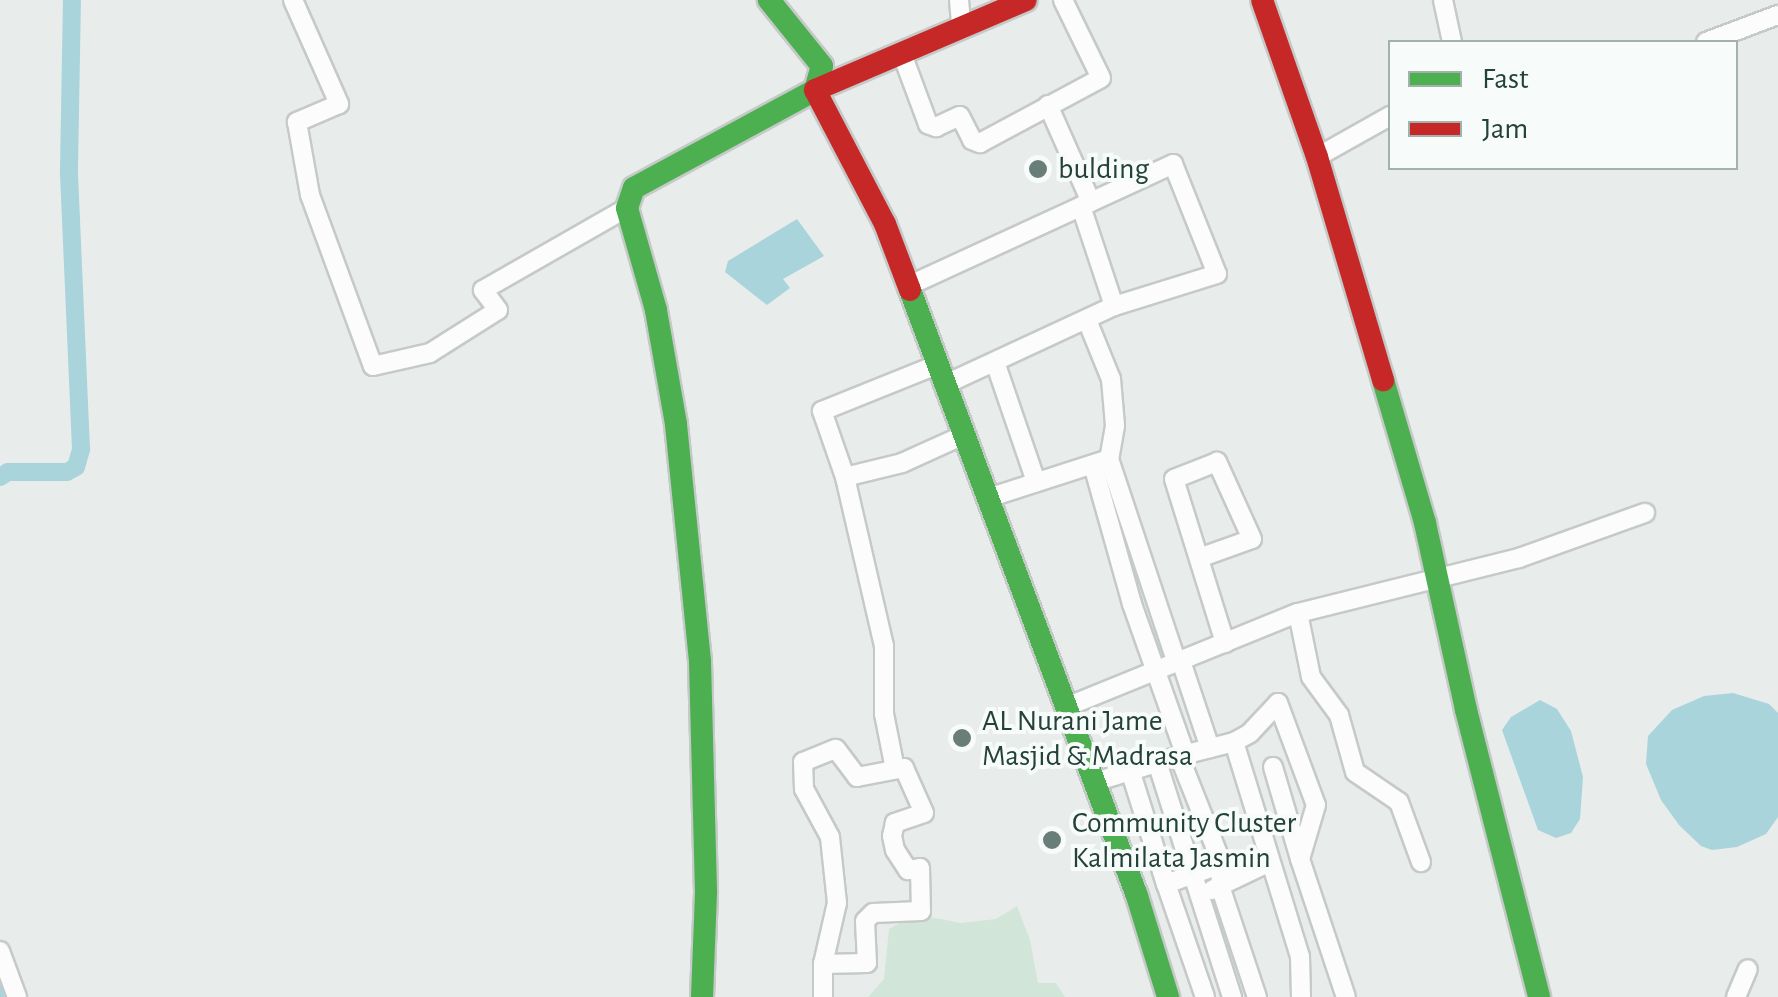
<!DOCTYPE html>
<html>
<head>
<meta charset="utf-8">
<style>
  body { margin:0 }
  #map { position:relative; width:1778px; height:997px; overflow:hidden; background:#e8edeb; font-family:"Alegreya Sans",sans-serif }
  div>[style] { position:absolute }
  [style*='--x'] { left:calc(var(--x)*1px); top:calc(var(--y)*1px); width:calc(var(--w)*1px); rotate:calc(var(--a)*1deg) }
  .green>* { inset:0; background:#d1e6d8 }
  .water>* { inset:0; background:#a9d4db }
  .canal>* { height:18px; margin:-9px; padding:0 9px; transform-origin:9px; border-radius:9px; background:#a9d4db }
  .roads { filter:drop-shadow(2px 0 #c5cac8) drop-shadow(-2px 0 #c5cac8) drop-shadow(0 2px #c5cac8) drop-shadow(0 -2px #c5cac8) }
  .street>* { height:18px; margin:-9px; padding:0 9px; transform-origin:9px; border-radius:9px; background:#fcfcfc }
  .fast>* { height:22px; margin:-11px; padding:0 11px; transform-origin:11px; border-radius:11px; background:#4caf50 }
  .jam>* { height:22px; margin:-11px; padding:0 11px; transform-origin:11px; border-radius:11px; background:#c62828 }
  .dots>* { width:28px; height:28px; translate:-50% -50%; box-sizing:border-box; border:5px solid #f7fbf9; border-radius:50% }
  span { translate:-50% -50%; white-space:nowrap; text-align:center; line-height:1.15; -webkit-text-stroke:8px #f7fbf9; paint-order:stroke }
  .poi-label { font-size:30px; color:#24423a }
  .left { translate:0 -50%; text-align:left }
  .legend { position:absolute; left:1388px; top:40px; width:350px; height:130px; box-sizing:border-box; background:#f7fbf9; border:2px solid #a3b1ad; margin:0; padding:12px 18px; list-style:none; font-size:30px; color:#24423a }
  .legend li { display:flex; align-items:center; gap:20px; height:50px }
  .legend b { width:50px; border:2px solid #a3b1ad }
</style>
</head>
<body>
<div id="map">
  <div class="green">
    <div style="clip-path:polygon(1017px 906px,1030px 940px,1038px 983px,1056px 983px,1065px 997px,868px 997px,884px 979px,889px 929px,914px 914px,961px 923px,996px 919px)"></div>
  </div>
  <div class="water">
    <div style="clip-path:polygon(797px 219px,824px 256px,783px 279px,790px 288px,767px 305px,725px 272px,728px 261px)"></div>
    <div style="clip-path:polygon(1733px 693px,1769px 704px,1778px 713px,1778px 817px,1766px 834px,1737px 847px,1712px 850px,1701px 846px,1679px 825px,1661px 800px,1646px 764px,1648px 736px,1672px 710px,1704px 696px)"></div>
    <div style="clip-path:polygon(1540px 700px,1557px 709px,1571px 731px,1583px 777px,1580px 819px,1571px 833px,1556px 838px,1538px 830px,1502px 730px,1511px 717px)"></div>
  </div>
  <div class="canal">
    <div style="--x:0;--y:477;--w:9;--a:-32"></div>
    <div style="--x:8;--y:472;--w:59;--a:0"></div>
    <div style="--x:67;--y:472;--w:10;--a:-29"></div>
    <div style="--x:76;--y:467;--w:19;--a:-74"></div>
    <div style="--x:81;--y:449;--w:280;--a:-92.5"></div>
    <div style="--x:69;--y:169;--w:169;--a:-89"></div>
    <div style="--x:0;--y:971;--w:18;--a:90"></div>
  </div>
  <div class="roads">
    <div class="street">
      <div style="--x:293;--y:0;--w:114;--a:66.1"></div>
      <div style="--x:339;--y:104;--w:46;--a:156.8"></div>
      <div style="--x:297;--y:122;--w:74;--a:79.9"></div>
      <div style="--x:310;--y:195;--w:182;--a:69.8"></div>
      <div style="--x:373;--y:366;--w:58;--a:-12.8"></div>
      <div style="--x:430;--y:353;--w:80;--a:-32.3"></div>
      <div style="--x:498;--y:310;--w:25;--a:-127"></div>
      <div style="--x:483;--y:290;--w:166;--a:-29.7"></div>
      <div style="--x:959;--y:0;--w:24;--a:85"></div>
      <div style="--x:1443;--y:0;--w:43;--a:77.9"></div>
      <div style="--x:1706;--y:42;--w:77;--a:-20.6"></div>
      <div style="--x:902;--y:54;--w:75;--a:69.6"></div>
      <div style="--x:928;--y:124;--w:9;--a:21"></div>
      <div style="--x:936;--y:127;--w:26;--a:-25"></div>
      <div style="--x:960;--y:116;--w:27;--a:63"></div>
      <div style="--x:972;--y:140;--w:9;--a:21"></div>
      <div style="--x:980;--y:143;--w:137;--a:-28.2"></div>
      <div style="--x:1101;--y:78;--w:87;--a:-116"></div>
      <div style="--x:1048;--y:105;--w:106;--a:66.1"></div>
      <div style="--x:1317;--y:157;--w:84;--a:-29.3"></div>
      <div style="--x:908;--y:286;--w:292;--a:-24.7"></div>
      <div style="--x:1173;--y:164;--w:118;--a:68.2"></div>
      <div style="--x:1217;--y:274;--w:108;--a:162.7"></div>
      <div style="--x:1114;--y:306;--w:105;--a:-108.3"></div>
      <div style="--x:1087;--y:320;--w:64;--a:67.9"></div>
      <div style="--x:1111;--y:379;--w:47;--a:85.1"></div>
      <div style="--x:1115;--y:426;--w:34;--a:100"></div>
      <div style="--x:995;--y:362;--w:127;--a:71.1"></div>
      <div style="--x:946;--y:384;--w:185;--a:-24.9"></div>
      <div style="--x:1093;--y:465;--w:144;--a:74.3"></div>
      <div style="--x:1132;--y:604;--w:159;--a:70.5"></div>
      <div style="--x:845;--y:477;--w:59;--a:-13.8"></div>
      <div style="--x:902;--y:463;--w:70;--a:-24.4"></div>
      <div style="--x:988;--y:498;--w:127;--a:-17.9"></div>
      <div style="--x:1109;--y:459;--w:215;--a:71.6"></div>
      <div style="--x:1199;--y:558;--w:56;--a:-19.7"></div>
      <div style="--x:1252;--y:539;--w:85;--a:-114.4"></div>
      <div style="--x:1217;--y:462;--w:46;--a:158.4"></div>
      <div style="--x:1174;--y:479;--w:172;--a:72.7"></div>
      <div style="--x:1298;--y:613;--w:65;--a:78.5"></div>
      <div style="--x:1311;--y:677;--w:47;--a:53.6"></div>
      <div style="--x:1339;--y:715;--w:59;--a:74.3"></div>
      <div style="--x:1355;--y:772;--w:53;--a:34.3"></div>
      <div style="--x:1399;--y:802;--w:64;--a:69.9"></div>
      <div style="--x:1181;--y:661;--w:92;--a:71.6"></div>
      <div style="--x:1066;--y:707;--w:250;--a:-22.1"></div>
      <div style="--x:1298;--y:613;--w:228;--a:-14"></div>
      <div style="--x:1519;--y:558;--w:134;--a:-19.7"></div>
      <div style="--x:1234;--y:742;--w:18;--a:-29"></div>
      <div style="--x:1250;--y:733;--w:41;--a:-47"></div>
      <div style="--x:1278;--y:703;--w:109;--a:69.6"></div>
      <div style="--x:1316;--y:805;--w:56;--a:106.5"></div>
      <div style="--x:1300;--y:859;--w:145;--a:71.6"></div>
      <div style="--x:1179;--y:756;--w:57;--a:-14.3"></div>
      <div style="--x:1234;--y:742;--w:224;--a:72.9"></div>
      <div style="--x:1300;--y:956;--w:41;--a:88.6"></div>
      <div style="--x:1157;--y:762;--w:247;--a:72.3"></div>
      <div style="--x:1273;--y:767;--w:96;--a:73.6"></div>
      <div style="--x:895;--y:769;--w:56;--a:-101.3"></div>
      <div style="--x:884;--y:714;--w:68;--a:-90"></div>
      <div style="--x:884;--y:646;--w:173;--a:-103"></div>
      <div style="--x:845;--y:477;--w:70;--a:-109.2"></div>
      <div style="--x:822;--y:411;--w:126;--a:-21.9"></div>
      <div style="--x:1130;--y:770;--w:120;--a:72.5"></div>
      <div style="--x:1095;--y:782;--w:88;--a:-17.2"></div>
      <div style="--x:1179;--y:756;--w:116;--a:68.3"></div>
      <div style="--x:1222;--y:864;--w:22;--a:95"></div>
      <div style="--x:1220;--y:886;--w:55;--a:-25.6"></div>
      <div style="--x:1212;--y:890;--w:9;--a:-27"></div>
      <div style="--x:1220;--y:886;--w:117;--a:71.6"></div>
      <div style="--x:0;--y:951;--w:49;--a:69.7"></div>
      <div style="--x:823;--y:997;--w:33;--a:-90"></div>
      <div style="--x:823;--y:964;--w:63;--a:-77.1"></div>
      <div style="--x:837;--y:903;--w:66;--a:-96.1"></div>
      <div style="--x:830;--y:837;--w:55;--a:-118.4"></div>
      <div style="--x:804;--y:789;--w:27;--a:-92"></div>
      <div style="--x:803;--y:762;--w:35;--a:-22"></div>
      <div style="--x:836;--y:749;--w:35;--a:53"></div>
      <div style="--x:857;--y:777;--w:48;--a:-10.8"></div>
      <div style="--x:904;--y:768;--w:49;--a:66"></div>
      <div style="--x:924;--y:813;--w:31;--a:161"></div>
      <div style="--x:895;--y:823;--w:13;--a:103"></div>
      <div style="--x:892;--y:836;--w:14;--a:78"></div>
      <div style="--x:895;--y:850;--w:24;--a:57"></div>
      <div style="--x:908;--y:870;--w:12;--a:-9"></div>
      <div style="--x:920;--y:868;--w:43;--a:88.7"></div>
      <div style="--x:921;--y:911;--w:48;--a:177.6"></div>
      <div style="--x:873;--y:913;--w:11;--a:135"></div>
      <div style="--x:865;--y:921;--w:42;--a:87.3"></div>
      <div style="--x:867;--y:963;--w:44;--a:178.7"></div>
      <div style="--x:1205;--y:997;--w:120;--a:-109"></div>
      <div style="--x:1166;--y:884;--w:59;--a:-19.7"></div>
      <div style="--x:1736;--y:997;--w:30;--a:-67"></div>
    </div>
    <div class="fast">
      <div style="--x:910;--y:290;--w:647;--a:69.46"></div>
      <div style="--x:1137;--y:896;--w:106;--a:72.9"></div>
      <div style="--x:1383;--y:380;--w:149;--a:73.6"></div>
      <div style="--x:1425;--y:523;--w:191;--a:77.6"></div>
      <div style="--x:1466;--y:710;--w:296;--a:75.7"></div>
      <div style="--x:702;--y:997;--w:106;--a:-87.8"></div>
      <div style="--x:706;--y:891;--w:230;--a:-91.5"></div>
      <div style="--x:700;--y:661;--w:238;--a:-95.8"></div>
      <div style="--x:676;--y:424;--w:116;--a:-100"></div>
      <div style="--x:656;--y:310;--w:106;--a:-105.9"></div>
      <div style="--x:627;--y:208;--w:21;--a:-71"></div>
      <div style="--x:634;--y:188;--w:206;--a:-28.4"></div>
      <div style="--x:815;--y:90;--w:25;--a:-74"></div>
      <div style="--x:822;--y:66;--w:85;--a:-128.8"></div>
    </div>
    <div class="jam">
      <div style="--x:1262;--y:0;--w:166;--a:70.7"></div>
      <div style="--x:1317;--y:157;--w:233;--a:73.5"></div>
      <div style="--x:910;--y:290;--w:71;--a:-110.7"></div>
      <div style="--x:885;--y:224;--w:151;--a:-117.6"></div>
      <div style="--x:815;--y:90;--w:229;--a:-23.1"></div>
    </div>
  </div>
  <div class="dots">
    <div style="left:1038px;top:169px;background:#697e78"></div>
    <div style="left:962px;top:738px;background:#697e78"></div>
    <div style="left:1052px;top:840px;background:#697e78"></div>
  </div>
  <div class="poi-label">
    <span class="left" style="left:1058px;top:169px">bulding</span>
    <span class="left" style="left:982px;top:738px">AL Nurani Jame<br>Masjid &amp; Madrasa</span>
    <span class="left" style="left:1072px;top:840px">Community Cluster<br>Kalmilata Jasmin</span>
  </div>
  <ul class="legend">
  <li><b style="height:12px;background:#4caf50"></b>Fast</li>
  <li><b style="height:12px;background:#c62828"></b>Jam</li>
  </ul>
</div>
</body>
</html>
